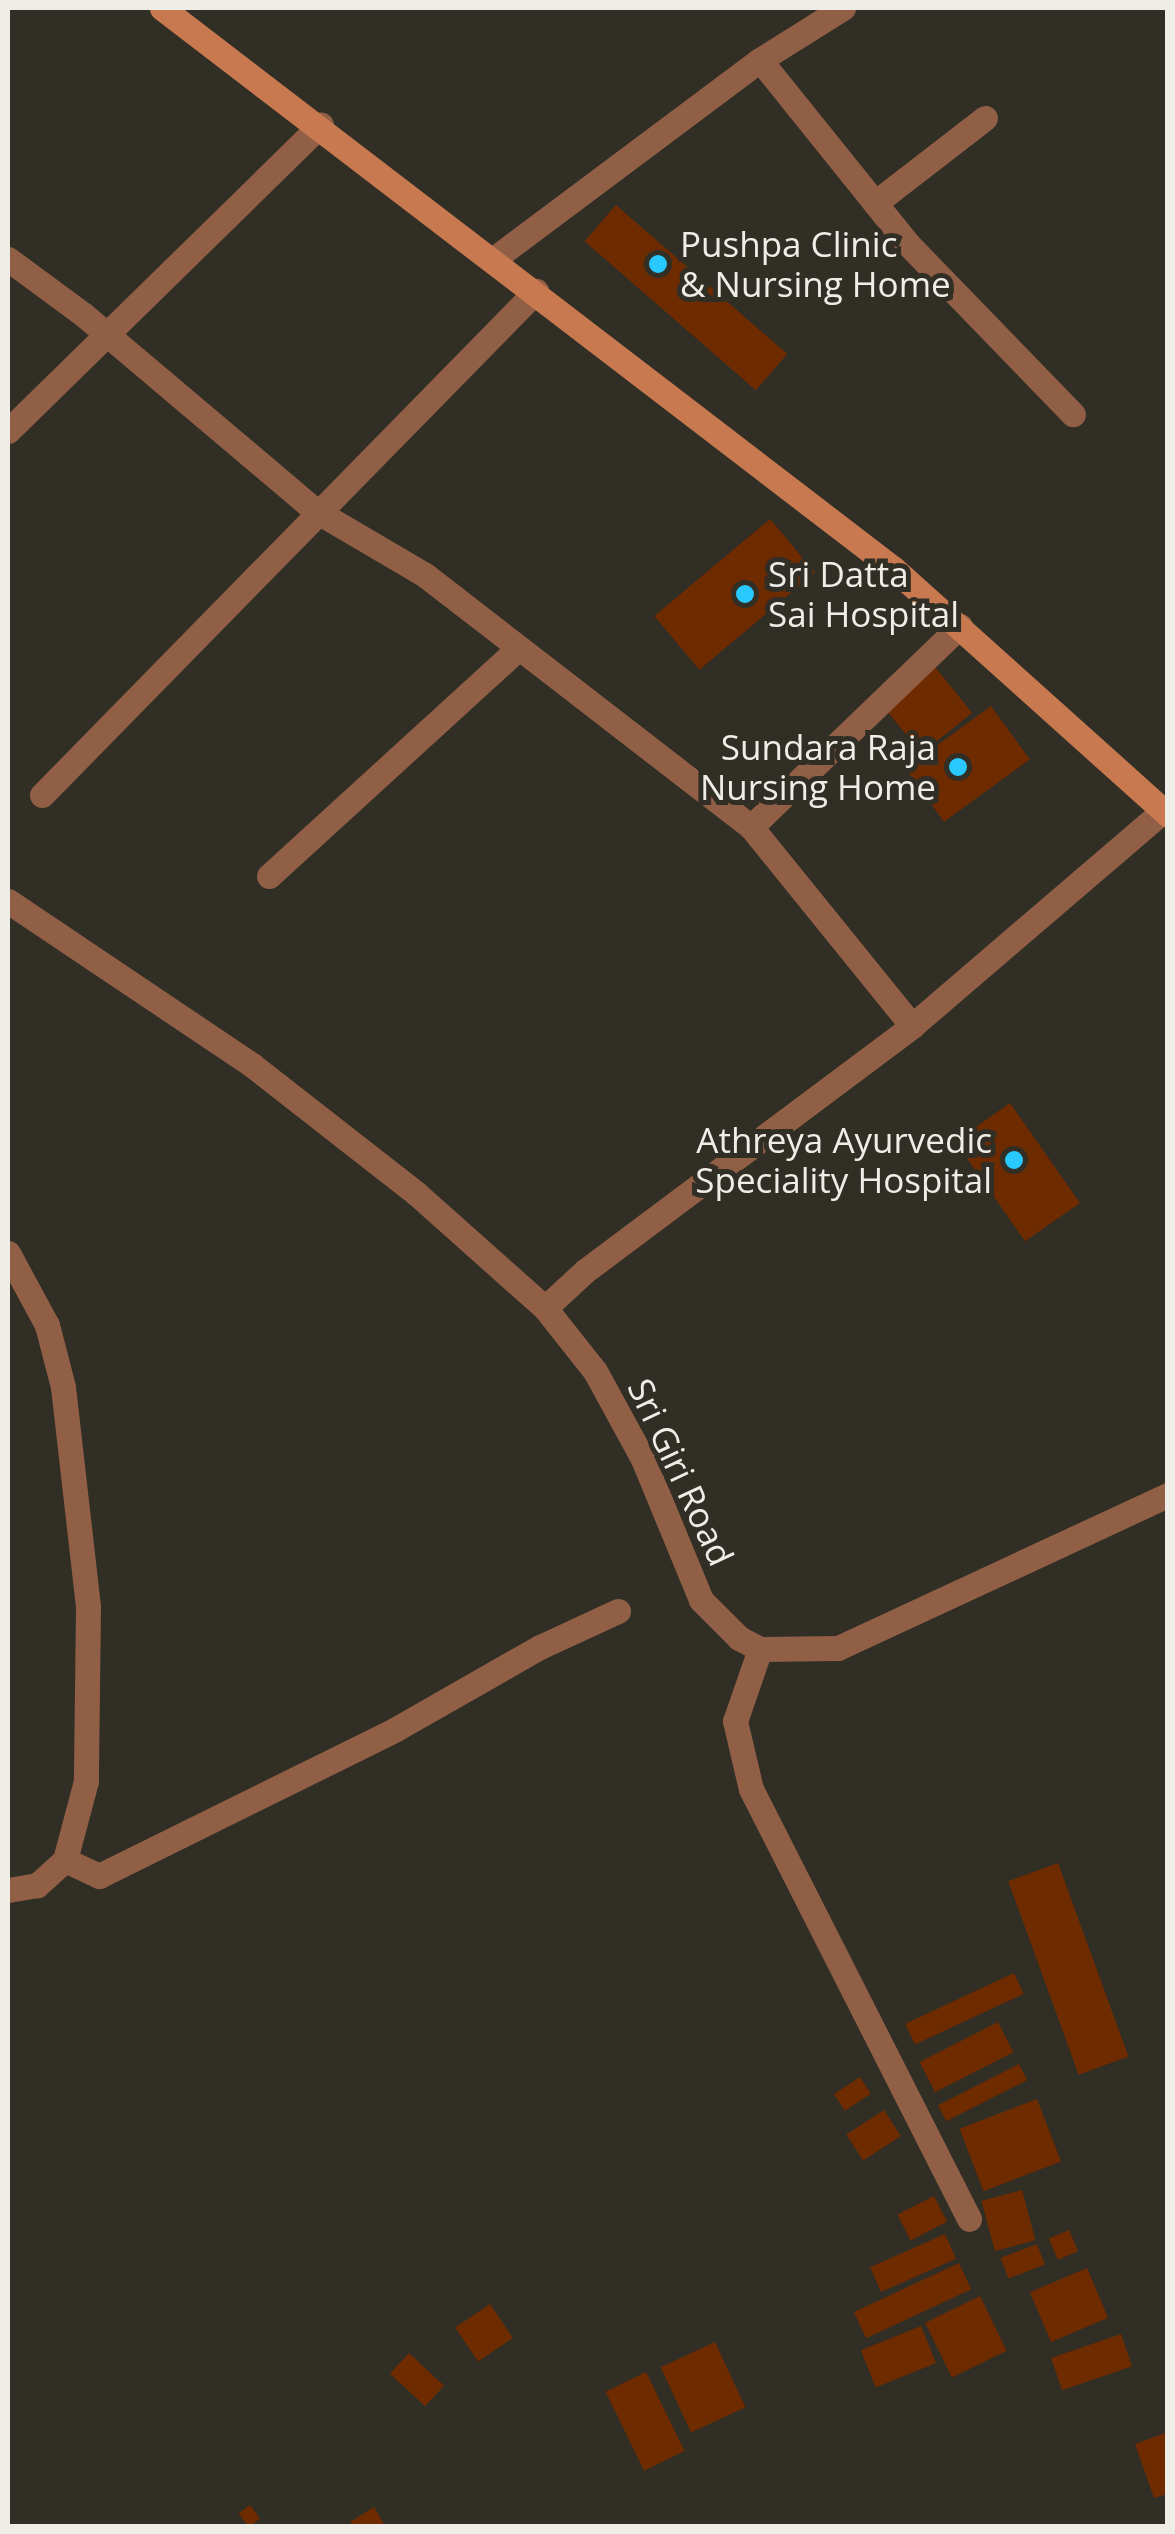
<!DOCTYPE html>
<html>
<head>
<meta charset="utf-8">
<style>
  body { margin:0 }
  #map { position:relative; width:1175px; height:2534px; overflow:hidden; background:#302e25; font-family:"Open Sans",sans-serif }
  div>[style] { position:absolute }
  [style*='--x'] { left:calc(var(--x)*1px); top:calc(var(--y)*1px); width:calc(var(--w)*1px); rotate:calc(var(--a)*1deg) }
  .building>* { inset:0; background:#6f2b00; transform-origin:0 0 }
  .street>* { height:25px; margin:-12.5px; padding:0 12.5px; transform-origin:12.5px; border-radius:12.5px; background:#915f45 }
  .secondary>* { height:25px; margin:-12.5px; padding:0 12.5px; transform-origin:12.5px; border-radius:12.5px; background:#c8794f }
  .dots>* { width:28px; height:28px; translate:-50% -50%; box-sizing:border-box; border:5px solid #302e25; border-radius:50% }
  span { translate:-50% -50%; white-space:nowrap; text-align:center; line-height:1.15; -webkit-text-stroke:10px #302e25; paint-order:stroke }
  .poi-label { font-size:35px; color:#efede7 }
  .left { translate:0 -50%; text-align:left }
  .right { translate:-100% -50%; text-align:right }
  .street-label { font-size:35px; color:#efede7 }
  .frame { position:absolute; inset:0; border:10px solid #efede7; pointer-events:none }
</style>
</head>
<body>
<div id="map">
  <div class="building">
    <div style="left:616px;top:205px;width:227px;height:48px;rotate:41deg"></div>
    <div style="left:770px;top:519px;width:70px;height:151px;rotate:50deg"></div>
    <div style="left:935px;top:667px;width:59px;height:65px;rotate:51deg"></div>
    <div style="left:991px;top:706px;width:66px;height:106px;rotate:54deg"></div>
    <div style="left:1010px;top:1103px;width:122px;height:67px;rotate:55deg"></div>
    <div style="left:1058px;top:1863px;width:206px;height:53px;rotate:70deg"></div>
    <div style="left:1014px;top:1973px;width:23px;height:120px;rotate:65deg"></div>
    <div style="left:998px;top:2022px;width:34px;height:88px;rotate:63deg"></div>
    <div style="left:1019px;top:2064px;width:18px;height:91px;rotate:63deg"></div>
    <div style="left:860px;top:2077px;width:20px;height:31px;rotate:57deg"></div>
    <div style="left:1037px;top:2099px;width:67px;height:83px;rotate:69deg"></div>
    <div style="left:884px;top:2110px;width:31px;height:45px;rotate:57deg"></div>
    <div style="left:1022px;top:2190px;width:52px;height:42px;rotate:75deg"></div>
    <div style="left:934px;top:2196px;width:29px;height:41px;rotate:63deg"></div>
    <div style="left:1069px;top:2230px;width:23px;height:22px;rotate:67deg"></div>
    <div style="left:945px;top:2234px;width:27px;height:82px;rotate:66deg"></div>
    <div style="left:1037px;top:2244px;width:22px;height:39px;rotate:69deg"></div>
    <div style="left:959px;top:2263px;width:29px;height:116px;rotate:65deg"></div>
    <div style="left:1087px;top:2268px;width:54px;height:62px;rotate:67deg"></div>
    <div style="left:980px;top:2296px;width:61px;height:61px;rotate:64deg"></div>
    <div style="left:490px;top:2304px;width:41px;height:42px;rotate:56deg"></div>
    <div style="left:921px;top:2326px;width:40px;height:65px;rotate:68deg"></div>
    <div style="left:1121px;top:2334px;width:34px;height:74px;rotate:71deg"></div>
    <div style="left:715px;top:2342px;width:72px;height:60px;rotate:65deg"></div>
    <div style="left:409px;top:2353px;width:48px;height:28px;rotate:43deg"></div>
    <div style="left:646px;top:2372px;width:88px;height:45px;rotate:64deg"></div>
    <div style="clip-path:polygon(1168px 2432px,1168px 2494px,1154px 2498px,1135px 2444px)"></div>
    <div style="left:250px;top:2505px;width:17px;height:14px;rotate:54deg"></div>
    <div style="clip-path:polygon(374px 2507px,385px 2526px,353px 2526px,350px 2522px)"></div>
  </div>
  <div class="street">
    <div style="--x:760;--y:60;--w:236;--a:51.2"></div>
    <div style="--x:908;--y:244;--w:237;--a:45.9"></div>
    <div style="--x:875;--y:203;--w:139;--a:-37.7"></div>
    <div style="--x:495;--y:258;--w:331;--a:-36.8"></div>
    <div style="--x:760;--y:60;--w:98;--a:-32.1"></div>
    <div style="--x:8;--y:259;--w:94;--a:36.4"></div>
    <div style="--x:84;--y:315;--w:304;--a:40.2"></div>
    <div style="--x:316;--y:511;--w:126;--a:30.4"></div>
    <div style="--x:425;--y:575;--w:412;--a:37.7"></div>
    <div style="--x:751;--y:827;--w:256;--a:51"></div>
    <div style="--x:8;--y:431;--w:438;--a:-44.4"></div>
    <div style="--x:42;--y:795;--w:706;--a:-45.57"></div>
    <div style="--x:751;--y:827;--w:290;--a:-43.9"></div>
    <div style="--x:269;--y:876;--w:338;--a:-42.4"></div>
    <div style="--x:8;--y:901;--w:294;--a:33.9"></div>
    <div style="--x:252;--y:1065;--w:209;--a:38"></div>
    <div style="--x:417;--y:1194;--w:171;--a:41.7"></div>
    <div style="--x:545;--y:1308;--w:80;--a:51.6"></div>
    <div style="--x:595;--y:1371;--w:100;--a:61.4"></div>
    <div style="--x:643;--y:1459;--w:152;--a:67.6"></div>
    <div style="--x:701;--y:1600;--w:54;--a:45"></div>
    <div style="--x:739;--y:1638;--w:24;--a:28"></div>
    <div style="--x:760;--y:1649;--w:78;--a:-0.7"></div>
    <div style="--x:838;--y:1648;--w:364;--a:-24.9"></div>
    <div style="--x:8;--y:1253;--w:82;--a:61.6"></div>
    <div style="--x:47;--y:1325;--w:64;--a:75.5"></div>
    <div style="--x:63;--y:1387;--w:221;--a:83.5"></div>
    <div style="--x:88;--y:1607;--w:174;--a:90.7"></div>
    <div style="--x:86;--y:1781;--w:82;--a:104.9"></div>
    <div style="--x:65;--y:1860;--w:38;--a:138"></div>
    <div style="--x:37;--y:1885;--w:29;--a:170"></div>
    <div style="--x:545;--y:1308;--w:54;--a:-42.8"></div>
    <div style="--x:585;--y:1271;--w:409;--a:-36.8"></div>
    <div style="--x:912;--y:1026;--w:332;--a:-40.6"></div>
    <div style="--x:760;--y:1649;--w:76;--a:109.1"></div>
    <div style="--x:735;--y:1721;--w:70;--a:76.8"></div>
    <div style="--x:751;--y:1789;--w:482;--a:63.1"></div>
    <div style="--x:65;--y:1860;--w:38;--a:25"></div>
    <div style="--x:99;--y:1876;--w:331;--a:-26.3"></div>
    <div style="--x:396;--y:1729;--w:166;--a:-29.7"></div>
    <div style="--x:540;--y:1647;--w:86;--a:-24.8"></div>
  </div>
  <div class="secondary">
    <div style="--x:162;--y:8;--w:922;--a:37.47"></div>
    <div style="--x:894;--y:569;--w:368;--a:41.9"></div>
  </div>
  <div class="dots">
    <div style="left:658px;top:264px;background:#29c8ff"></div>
    <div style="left:745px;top:594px;background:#29c8ff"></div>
    <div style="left:958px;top:767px;background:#29c8ff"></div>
    <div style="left:1014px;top:1160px;background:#29c8ff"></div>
  </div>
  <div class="poi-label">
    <span class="left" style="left:680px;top:264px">Pushpa Clinic<br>&amp; Nursing Home</span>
    <span class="left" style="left:768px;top:594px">Sri Datta<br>Sai Hospital</span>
    <span class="right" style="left:936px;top:767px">Sundara Raja<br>Nursing Home</span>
    <span class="right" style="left:992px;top:1160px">Athreya Ayurvedic<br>Speciality Hospital</span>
  </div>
  <div class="street-label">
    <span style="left:681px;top:1472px;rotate:65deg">Sri Giri Road</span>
  </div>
  <div class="frame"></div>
</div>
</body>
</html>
